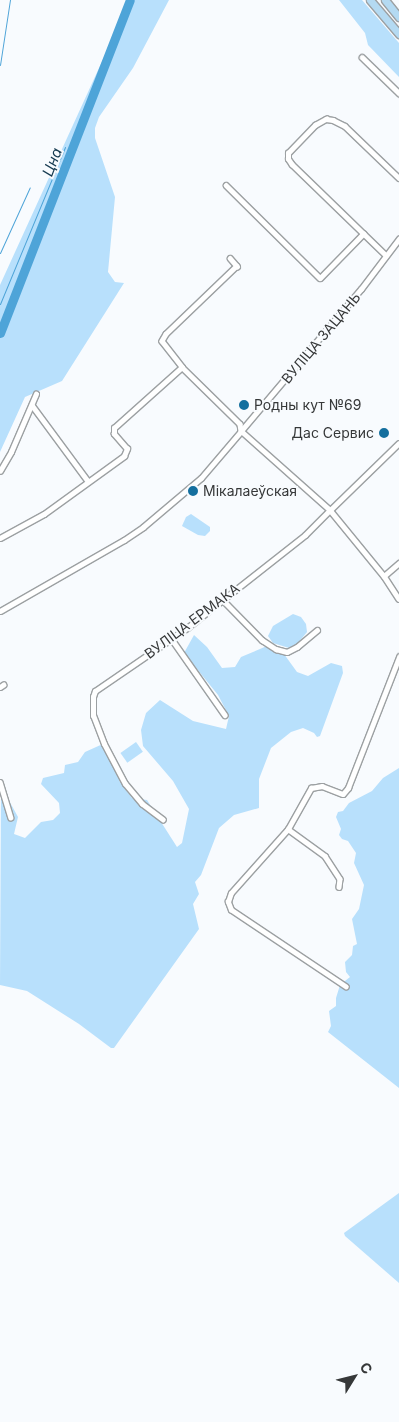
<!DOCTYPE html>
<html>
<head>
<meta charset="utf-8">
<style>
  body { margin:0 }
  #map { position:relative; width:399px; height:1422px; overflow:hidden; background:#f8fbfe; font-family:Inter,sans-serif }
  div>[style] { position:absolute }
  [style*='--x'] { left:calc(var(--x)*1px); top:calc(var(--y)*1px); width:calc(var(--w)*1px); rotate:calc(var(--a)*1deg) }
  .green>* { inset:0; background:#b8e0fc; transform-origin:0 0 }
  .stream>* { height:1px; margin:-0.5px; padding:0 0.5px; transform-origin:0.5px; border-radius:0.5px; background:#4ea4d8 }
  .river>* { height:9px; margin:-4.5px; padding:0 4.5px; transform-origin:4.5px; border-radius:4.5px; background:#4ea4d8 }
  .roads { filter:drop-shadow(1px 0 #9ca0a2) drop-shadow(-1px 0 #9ca0a2) drop-shadow(0 1px #9ca0a2) drop-shadow(0 -1px #9ca0a2) }
  .minor>* { height:4.5px; margin:-2.25px; padding:0 2.25px; transform-origin:2.25px; border-radius:2.25px; background:#fff }
  .tertiary>* { height:5px; margin:-2.5px; padding:0 2.5px; transform-origin:2.5px; border-radius:2.5px; background:#fff }
  .trunk>* { height:7px; margin:-3.5px; padding:0 3.5px; transform-origin:3.5px; border-radius:3.5px; background:#b4daf2 }
  .dots>* { width:14px; height:14px; translate:-50% -50%; box-sizing:border-box; border:2px solid #f8fbfe; border-radius:50% }
  span { translate:-50% -50%; white-space:nowrap; text-align:center; line-height:1.15; -webkit-text-stroke:4px #f8fbfe; paint-order:stroke }
  .street-label { font-size:14px; color:#363839 }
  .poi-label { font-size:14px; color:#363839 }
  .left { translate:0 -50%; text-align:left }
  .right { translate:-100% -50%; text-align:right }
  .water-label { font-size:15px; color:#153a50; font-style:italic }
  .north { position:absolute; left:329px; top:1352px; width:50px; height:50px; -webkit-text-stroke:4px #f8fbfe; paint-order:stroke; rotate:54deg; font-size:14px; font-weight:700; line-height:20px; text-align:center; color:#363839 }
  .north::after { content:''; display:block; margin:auto; width:18px; height:22px; background:#363839; clip-path:polygon(50% 0,100% 100%,50% 72%,0 100%) }
</style>
</head>
<body>
<div id="map">
  <div class="green">
    <div style="clip-path:polygon(130px 0,169px 0,133px 68px,99px 117px,95px 128px,95px 138px,115px 197px,108px 272px,115px 282px,124px 283px,62px 381px,25px 397px,0 452px,0 285px)"></div>
    <div style="clip-path:polygon(339px 0,362px 0,399px 43px,399px 77px,368px 45px,365px 33px)"></div>
    <div style="clip-path:polygon(191px 514px,210px 527px,210px 531px,205px 536px,198px 535px,182px 526px,186px 517px)"></div>
    <div style="clip-path:polygon(293px 614px,301px 617px,306px 624px,307px 632px,298px 643px,289px 648px,273px 643px,268px 636px,273px 626px)"></div>
    <div style="clip-path:polygon(194px 635px,207px 647px,222px 668px,235px 667px,241px 657px,267px 646px,284px 654px,297px 672px,308px 676px,331px 663px,342px 666px,343px 673px,320px 736px,317px 737px,314px 733px,303px 728px,291px 732px,271px 748px,259px 779px,259px 808px,234px 815px,219px 828px,201px 875px,195px 882px,199px 894px,193px 904px,199px 929px,114px 1048px,111px 1048px,79px 1024px,27px 991px,0 985px,1px 786px,18px 817px,14px 834px,25px 838px,41px 822px,53px 820px,60px 813px,59px 803px,41px 784px,43px 778px,64px 773px,65px 765px,78px 762px,85px 752px,105px 743px,120px 782px,132px 798px,147px 800px,177px 847px,182px 843px,189px 809px,173px 781px,143px 746px,141px 730px,146px 713px,160px 700px,193px 721px,226px 729px,229px 716px,218px 695px,184px 653px)"></div>
    <div style="left:136px;top:742px;width:12px;height:19px;rotate:55deg"></div>
    <div style="clip-path:polygon(399px 768px,399px 1088px,328px 1032px,331px 1026px,329px 1011px,336px 1006px,336px 998px,340px 985px,350px 977px,346px 972px,345px 962px,352px 955px,353px 946px,357px 944px,352px 919px,359px 909px,364px 885px,354px 863px,356px 853px,348px 841px,342px 839px,339px 835px,341px 829px,336px 817px,338px 812px,343px 811px,349px 803px,372px 791px,383px 778px)"></div>
    <div style="clip-path:polygon(399px 1193px,399px 1283px,345px 1236px,344px 1233px)"></div>
  </div>
  <div class="stream">
    <div style="--x:0;--y:65;--w:66;--a:-81.3"></div>
    <div style="--x:0;--y:253;--w:72;--a:-65.6"></div>
    <div style="--x:0;--y:304;--w:170;--a:-67.5"></div>
  </div>
  <div class="river">
    <div style="--x:0;--y:333;--w:357;--a:-68.7"></div>
  </div>
  <div class="roads">
    <div class="minor">
      <div style="--x:362;--y:57;--w:52;--a:44.2"></div>
      <div style="--x:226;--y:185;--w:132;--a:44.7"></div>
      <div style="--x:320;--y:278;--w:62;--a:-45.7"></div>
      <div style="--x:386;--y:256;--w:131;--a:-135.9"></div>
      <div style="--x:292;--y:165;--w:7;--a:-124"></div>
      <div style="--x:288;--y:159;--w:6;--a:-90"></div>
      <div style="--x:288;--y:153;--w:39;--a:-46"></div>
      <div style="--x:315;--y:125;--w:13;--a:-29"></div>
      <div style="--x:326;--y:119;--w:7;--a:8"></div>
      <div style="--x:333;--y:120;--w:13;--a:27"></div>
      <div style="--x:345;--y:126;--w:75;--a:43.9"></div>
      <div style="--x:230;--y:258;--w:11;--a:49"></div>
      <div style="--x:237;--y:266;--w:98;--a:136.2"></div>
      <div style="--x:166;--y:334;--w:8;--a:120"></div>
      <div style="--x:162;--y:341;--w:33;--a:52"></div>
      <div style="--x:182;--y:367;--w:81;--a:44.5"></div>
      <div style="--x:240;--y:424;--w:7;--a:82"></div>
      <div style="--x:32;--y:405;--w:94;--a:53.6"></div>
      <div style="--x:241;--y:431;--w:186;--a:-49.8"></div>
      <div style="--x:361;--y:289;--w:63;--a:-52.8"></div>
      <div style="--x:0;--y:471;--w:22;--a:-60"></div>
      <div style="--x:11;--y:452;--w:63;--a:-66.7"></div>
      <div style="--x:0;--y:538;--w:50;--a:-28.6"></div>
      <div style="--x:44;--y:514;--w:99;--a:-35.9"></div>
      <div style="--x:124;--y:456;--w:8;--a:-67"></div>
      <div style="--x:127;--y:449;--w:20;--a:-131"></div>
      <div style="--x:114;--y:434;--w:6;--a:-90"></div>
      <div style="--x:114;--y:428;--w:91;--a:-41.9"></div>
      <div style="--x:384;--y:576;--w:20;--a:-41"></div>
      <div style="--x:223;--y:600;--w:56;--a:45.7"></div>
      <div style="--x:262;--y:640;--w:17;--a:33"></div>
      <div style="--x:276;--y:649;--w:11;--a:15"></div>
      <div style="--x:287;--y:652;--w:11;--a:-27"></div>
      <div style="--x:297;--y:647;--w:26;--a:-40"></div>
      <div style="--x:171;--y:638;--w:94;--a:55"></div>
      <div style="--x:0;--y:687;--w:4;--a:-34"></div>
      <div style="--x:0;--y:782;--w:37;--a:73"></div>
      <div style="--x:163;--y:820;--w:26;--a:-143"></div>
      <div style="--x:142;--y:804;--w:26;--a:-130"></div>
      <div style="--x:125;--y:784;--w:45;--a:-117.7"></div>
      <div style="--x:104;--y:744;--w:30;--a:-111"></div>
      <div style="--x:93;--y:716;--w:19;--a:-90"></div>
      <div style="--x:93;--y:697;--w:6;--a:-72"></div>
      <div style="--x:95;--y:691;--w:112;--a:-34.4"></div>
      <div style="--x:187;--y:628;--w:150;--a:-38.2"></div>
      <div style="--x:305;--y:535;--w:35;--a:-45"></div>
      <div style="--x:330;--y:510;--w:85;--a:50.7"></div>
      <div style="--x:384;--y:576;--w:27;--a:57"></div>
      <div style="--x:288;--y:829;--w:46;--a:36.1"></div>
      <div style="--x:325;--y:856;--w:27;--a:57"></div>
      <div style="--x:340;--y:879;--w:8;--a:97"></div>
      <div style="--x:346;--y:987;--w:138;--a:-146.2"></div>
      <div style="--x:231;--y:910;--w:9;--a:-111"></div>
      <div style="--x:228;--y:902;--w:9;--a:-72"></div>
      <div style="--x:231;--y:893;--w:86;--a:-48.3"></div>
      <div style="--x:288;--y:829;--w:47;--a:-60.7"></div>
      <div style="--x:311;--y:788;--w:11;--a:-10"></div>
      <div style="--x:322;--y:786;--w:22;--a:21"></div>
      <div style="--x:343;--y:794;--w:8;--a:-50"></div>
      <div style="--x:348;--y:788;--w:141;--a:-68.7"></div>
    </div>
    <div class="tertiary">
      <div style="--x:0;--y:611;--w:143;--a:-29.8"></div>
      <div style="--x:124;--y:540;--w:23;--a:-34"></div>
      <div style="--x:143;--y:527;--w:76;--a:-40.2"></div>
      <div style="--x:201;--y:478;--w:62;--a:-49.6"></div>
      <div style="--x:241;--y:431;--w:119;--a:41.6"></div>
      <div style="--x:330;--y:510;--w:96;--a:-44.2"></div>
    </div>
    <div class="trunk">
      <div style="--x:370;--y:0;--w:45;--a:49.5"></div>
      <div style="--x:385;--y:0;--w:22;--a:51"></div>
    </div>
  </div>
  <div class="dots">
    <div style="left:244px;top:405px;background:#146f9e"></div>
    <div style="left:384px;top:433px;background:#146f9e"></div>
    <div style="left:193px;top:491px;background:#146f9e"></div>
  </div>
  <div class="street-label">
    <span style="left:321px;top:338px;rotate:-50deg">ВУЛІЦА ЗАЦАНЬ</span>
    <span style="left:192px;top:621px;rotate:-37deg">ВУЛІЦА ЕРМАКА</span>
  </div>
  <div class="poi-label">
    <span class="left" style="left:254px;top:405px">Родны кут №69</span>
    <span class="right" style="left:374px;top:433px">Дас Сервис</span>
    <span class="left" style="left:203px;top:491px">Мікалаеўская</span>
  </div>
  <div class="water-label">
    <span style="left:52px;top:162px;rotate:-69deg">Цна</span>
  </div>
  <div class="north">С</div>
</div>
</body>
</html>
